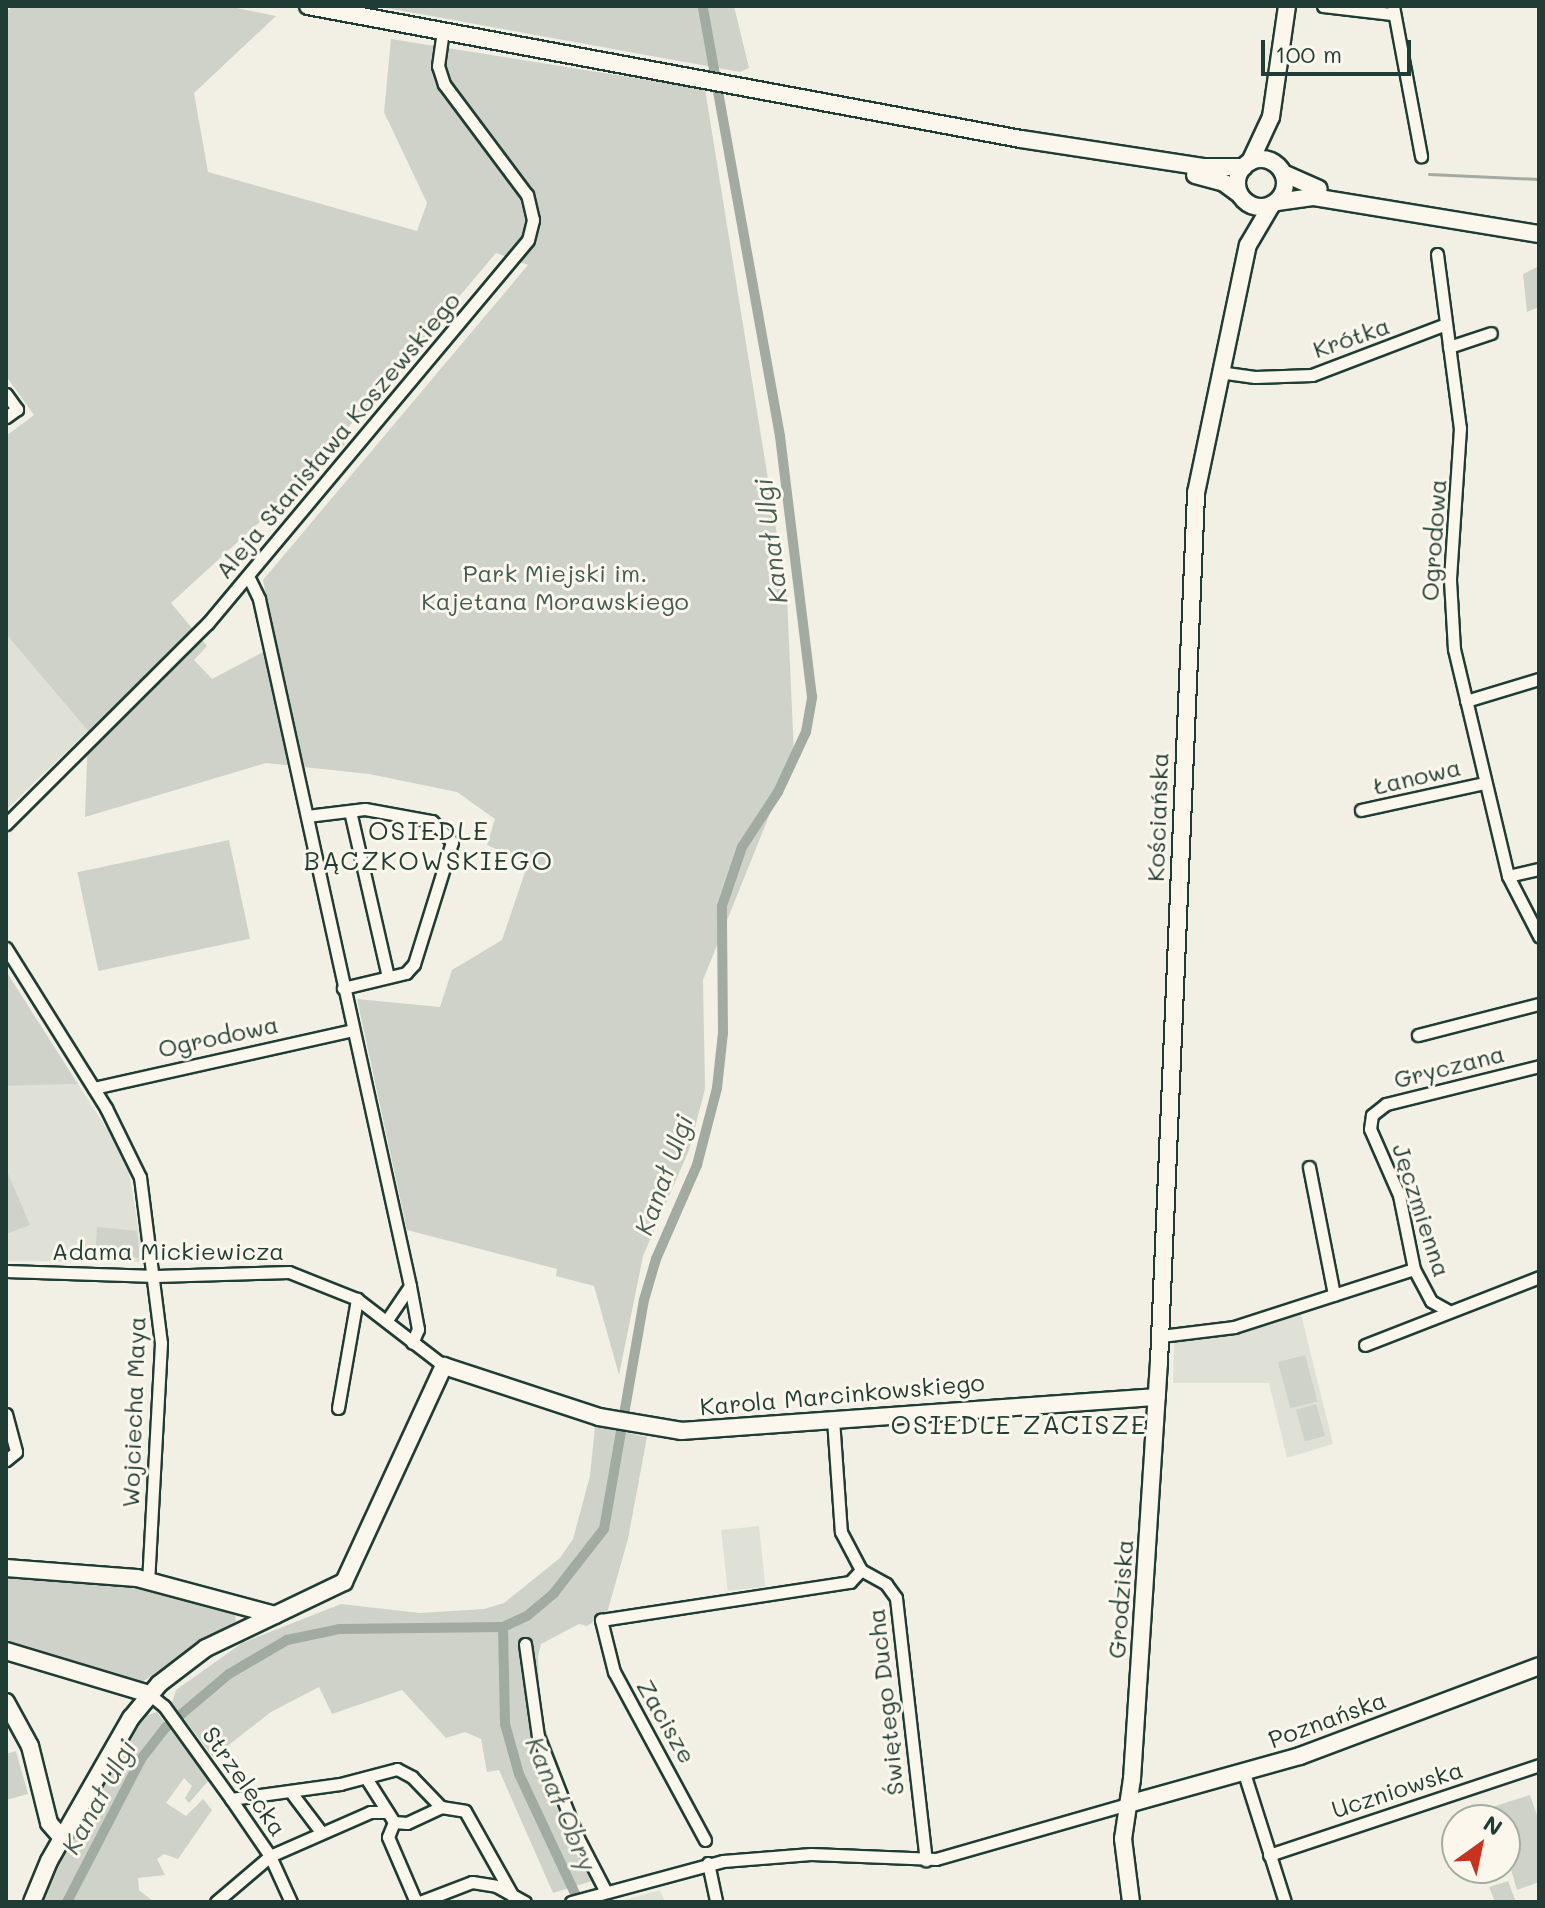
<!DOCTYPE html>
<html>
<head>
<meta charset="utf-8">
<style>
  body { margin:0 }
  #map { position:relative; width:1545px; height:1908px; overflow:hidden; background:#f2f0e5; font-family:Mali,sans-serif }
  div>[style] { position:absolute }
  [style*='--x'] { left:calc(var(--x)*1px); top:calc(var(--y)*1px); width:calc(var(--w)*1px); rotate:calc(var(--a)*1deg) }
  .built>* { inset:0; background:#e0e1d6; transform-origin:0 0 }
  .green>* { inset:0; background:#cfd2c8; transform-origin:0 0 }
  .stream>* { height:3px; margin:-1.5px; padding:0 1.5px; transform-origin:1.5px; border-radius:1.5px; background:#a2aba1 }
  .canal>* { height:10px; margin:-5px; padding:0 5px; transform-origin:5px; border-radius:5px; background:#a2aba1 }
  .roads { filter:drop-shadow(2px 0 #1f3d34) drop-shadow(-2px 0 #1f3d34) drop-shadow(0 2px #1f3d34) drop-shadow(0 -2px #1f3d34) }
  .street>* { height:11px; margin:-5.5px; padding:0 5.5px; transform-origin:5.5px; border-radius:5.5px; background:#fbf7ec }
  .secondary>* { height:16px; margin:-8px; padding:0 8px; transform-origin:8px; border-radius:8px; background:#fbf7ec }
  .secondary>.ring { margin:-8px; padding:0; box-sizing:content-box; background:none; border:16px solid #fbf7ec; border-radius:50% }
  span { translate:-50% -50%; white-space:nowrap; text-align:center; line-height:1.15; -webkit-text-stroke:6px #fbf7ec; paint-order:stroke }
  .street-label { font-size:24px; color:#1f3d34 }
  .park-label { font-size:24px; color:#425b52 }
  .water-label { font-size:26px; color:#465e55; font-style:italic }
  .neighbourhood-label { font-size:26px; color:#1f3d34; letter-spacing:2px }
  .frame { position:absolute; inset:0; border:8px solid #1f3d34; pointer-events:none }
  .north { position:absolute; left:1441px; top:1804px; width:80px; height:80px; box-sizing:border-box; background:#fbf7ec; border:2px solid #a3ada2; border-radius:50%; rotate:33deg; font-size:22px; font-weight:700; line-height:32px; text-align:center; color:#1f3d34 }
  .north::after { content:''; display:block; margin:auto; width:28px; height:36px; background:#c8321e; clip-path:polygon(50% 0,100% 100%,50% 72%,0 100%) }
  .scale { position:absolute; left:1261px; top:40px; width:150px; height:36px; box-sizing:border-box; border:4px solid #1f3d34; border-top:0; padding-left:10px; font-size:24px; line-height:28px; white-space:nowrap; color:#1f3d34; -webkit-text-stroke:6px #fbf7ec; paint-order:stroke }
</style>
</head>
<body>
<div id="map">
  <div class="built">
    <div style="clip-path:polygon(6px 634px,88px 731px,6px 810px)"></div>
    <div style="clip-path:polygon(78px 1084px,127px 1160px,144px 1262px,6px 1261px,6px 1086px)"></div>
    <div style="clip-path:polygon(1300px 1310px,1333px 1444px,1287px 1458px,1269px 1383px,1173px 1383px,1174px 1339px,1215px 1336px)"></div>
    <div style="left:759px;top:1526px;width:61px;height:38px;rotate:84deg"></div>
    <div style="clip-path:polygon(660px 1890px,665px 1902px,617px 1902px)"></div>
  </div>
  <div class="green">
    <div style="clip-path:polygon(evenodd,13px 6px,227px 6px,276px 16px,194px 93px,208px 172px,417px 231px,427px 203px,384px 112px,391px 39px,705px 89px,787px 597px,794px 754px,703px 980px,705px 1089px,689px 1150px,643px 1256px,619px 1375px,594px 1286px,556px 1276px,557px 1269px,407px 1230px,357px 999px,440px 1007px,452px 970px,502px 940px,528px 863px,487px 845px,495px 819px,457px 792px,369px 774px,266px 763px,85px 817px,88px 731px,6px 634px,6px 436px,34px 415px,6px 376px,6px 12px,13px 6px,496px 253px,528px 265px,263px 580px,276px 645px,212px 679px,194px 660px,207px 646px,171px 603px,345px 444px,340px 437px,496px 253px)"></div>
    <div style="clip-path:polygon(376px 6px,734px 6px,749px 68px,740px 72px)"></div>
    <div style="clip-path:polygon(1539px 266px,1539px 307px,1527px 312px,1523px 274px)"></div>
    <div style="left:229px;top:840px;width:101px;height:155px;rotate:78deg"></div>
    <div style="clip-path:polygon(6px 971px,78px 1084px,6px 1086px)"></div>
    <div style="clip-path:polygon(6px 1169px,30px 1225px,6px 1234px)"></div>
    <div style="clip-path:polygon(97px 1227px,137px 1231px,140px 1258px,95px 1254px)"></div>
    <div style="left:1305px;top:1355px;width:48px;height:28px;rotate:75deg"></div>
    <div style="left:1316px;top:1404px;width:33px;height:21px;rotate:74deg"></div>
    <div style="clip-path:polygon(595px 1426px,647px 1437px,628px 1539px,607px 1613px,587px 1626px,579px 1624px,541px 1644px,538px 1656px,540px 1714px,560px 1769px,542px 1777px,592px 1881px,553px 1893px,499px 1770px,487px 1772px,481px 1739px,465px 1732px,446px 1738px,402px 1690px,332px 1714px,319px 1687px,271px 1712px,213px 1757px,172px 1703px,176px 1690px,242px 1643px,341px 1604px,420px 1613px,484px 1609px,504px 1603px,560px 1558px,573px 1539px,590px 1476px)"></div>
    <div style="clip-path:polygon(6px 1576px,142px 1583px,225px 1612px,227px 1605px,234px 1609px,236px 1621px,142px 1682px,132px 1681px,6px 1646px)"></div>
    <div style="clip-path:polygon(157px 1712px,209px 1780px,189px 1803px,185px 1798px,192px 1786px,184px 1778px,166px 1803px,186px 1816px,203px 1799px,212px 1810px,178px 1859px,164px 1854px,157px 1859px,165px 1875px,138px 1878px,139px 1890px,154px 1902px,40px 1902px,58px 1860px,137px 1727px,145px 1716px)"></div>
    <div style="clip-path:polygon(16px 1751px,28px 1794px,6px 1800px,6px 1754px)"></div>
    <div style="clip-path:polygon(1530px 1795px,1539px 1821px,1539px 1882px,1517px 1890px,1505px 1849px,1505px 1820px,1496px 1820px,1492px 1807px)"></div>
    <div style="clip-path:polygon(1508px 1881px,1516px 1902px,1495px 1902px,1489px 1887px)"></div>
  </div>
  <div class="stream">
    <div style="--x:1429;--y:174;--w:110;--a:2.6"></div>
  </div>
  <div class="canal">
    <div style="--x:503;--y:1627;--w:97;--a:88.8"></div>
    <div style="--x:505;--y:1724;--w:52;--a:74.4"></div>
    <div style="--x:519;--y:1774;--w:141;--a:64.9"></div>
    <div style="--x:67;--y:1902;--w:161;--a:-62.6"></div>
    <div style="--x:141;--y:1759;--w:39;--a:-52"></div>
    <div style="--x:165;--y:1728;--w:84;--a:-40.2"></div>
    <div style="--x:229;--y:1674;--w:67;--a:-30.4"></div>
    <div style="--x:287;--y:1640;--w:53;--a:-11.9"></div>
    <div style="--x:339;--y:1629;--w:164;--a:-0.7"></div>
    <div style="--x:503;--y:1627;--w:26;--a:-25"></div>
    <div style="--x:527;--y:1616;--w:35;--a:-40"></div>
    <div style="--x:554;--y:1593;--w:81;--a:-52"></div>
    <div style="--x:604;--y:1529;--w:232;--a:-80.1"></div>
    <div style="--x:644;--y:1300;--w:43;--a:-73.7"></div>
    <div style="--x:656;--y:1259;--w:103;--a:-66.4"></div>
    <div style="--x:697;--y:1165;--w:80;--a:-75.4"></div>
    <div style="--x:717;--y:1088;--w:55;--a:-83.8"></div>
    <div style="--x:723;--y:1033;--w:127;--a:-90.5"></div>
    <div style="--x:722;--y:906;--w:62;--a:-71.3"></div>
    <div style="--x:742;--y:847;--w:66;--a:-56.8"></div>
    <div style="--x:778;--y:792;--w:66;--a:-65"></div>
    <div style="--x:806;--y:732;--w:36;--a:-80"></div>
    <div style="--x:812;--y:697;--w:263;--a:-97"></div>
    <div style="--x:780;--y:436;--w:437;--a:-100.2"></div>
  </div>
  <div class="roads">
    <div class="street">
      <div style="--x:1323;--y:6;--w:69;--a:6.6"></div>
      <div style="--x:1393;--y:6;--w:153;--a:79.4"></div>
      <div style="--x:1437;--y:254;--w:176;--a:82.5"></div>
      <div style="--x:1460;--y:428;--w:152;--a:93.8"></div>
      <div style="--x:1450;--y:580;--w:69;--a:86.7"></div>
      <div style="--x:1454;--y:649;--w:233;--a:76.6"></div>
      <div style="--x:1508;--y:876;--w:68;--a:62.7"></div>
      <div style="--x:1449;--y:347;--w:44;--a:-18.4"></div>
      <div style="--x:1219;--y:372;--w:36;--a:8"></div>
      <div style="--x:1255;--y:377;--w:57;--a:-2"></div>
      <div style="--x:1312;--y:375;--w:143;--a:-20.8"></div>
      <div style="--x:6;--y:394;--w:19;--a:54"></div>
      <div style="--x:17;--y:409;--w:14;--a:144"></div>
      <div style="--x:248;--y:576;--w:25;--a:64"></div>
      <div style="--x:259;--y:599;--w:703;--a:77.6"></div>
      <div style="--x:410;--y:1286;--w:44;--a:79.5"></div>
      <div style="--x:418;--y:1329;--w:15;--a:113"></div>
      <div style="--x:1466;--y:701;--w:76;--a:-16.8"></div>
      <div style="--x:1361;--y:810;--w:126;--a:-12.4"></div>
      <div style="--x:350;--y:811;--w:170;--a:77.1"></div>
      <div style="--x:307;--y:816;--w:58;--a:-6.9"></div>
      <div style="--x:365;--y:809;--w:68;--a:10.2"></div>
      <div style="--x:432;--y:821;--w:29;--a:46"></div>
      <div style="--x:452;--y:842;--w:128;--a:107.3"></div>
      <div style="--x:414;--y:964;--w:12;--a:132"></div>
      <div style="--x:406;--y:973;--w:65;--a:166.6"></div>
      <div style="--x:6;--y:824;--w:284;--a:-44.9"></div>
      <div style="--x:207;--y:624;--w:500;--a:-50.11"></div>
      <div style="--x:528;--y:240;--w:21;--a:-76"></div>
      <div style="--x:533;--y:220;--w:26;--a:-103"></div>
      <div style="--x:527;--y:195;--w:139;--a:-126.8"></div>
      <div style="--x:444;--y:84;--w:19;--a:-108"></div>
      <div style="--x:438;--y:66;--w:35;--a:-82"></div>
      <div style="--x:1508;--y:876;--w:32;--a:-13"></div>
      <div style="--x:6;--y:948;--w:189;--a:58"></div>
      <div style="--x:106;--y:1108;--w:77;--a:63.8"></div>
      <div style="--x:140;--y:1177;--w:167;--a:82.8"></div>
      <div style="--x:161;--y:1343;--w:237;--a:93.1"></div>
      <div style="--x:1418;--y:1035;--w:125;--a:-14.4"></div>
      <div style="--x:94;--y:1088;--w:265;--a:-12.6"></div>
      <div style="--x:1309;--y:1167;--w:130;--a:78.9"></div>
      <div style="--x:6;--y:1271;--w:150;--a:1.9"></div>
      <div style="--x:156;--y:1276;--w:133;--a:-1.7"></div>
      <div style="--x:289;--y:1272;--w:73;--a:21.7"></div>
      <div style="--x:357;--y:1299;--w:110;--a:37.6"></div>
      <div style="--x:1447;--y:1310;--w:18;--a:-151"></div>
      <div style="--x:1431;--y:1301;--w:36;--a:-118"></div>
      <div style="--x:1414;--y:1269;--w:76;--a:-101.5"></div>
      <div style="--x:1399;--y:1195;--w:72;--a:-113.7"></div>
      <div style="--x:1370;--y:1129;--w:14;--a:-82"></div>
      <div style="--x:1372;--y:1115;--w:18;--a:-38"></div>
      <div style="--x:1386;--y:1104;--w:158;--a:-13.9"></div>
      <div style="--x:387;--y:1320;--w:41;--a:-55.9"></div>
      <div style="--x:1161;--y:1336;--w:74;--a:-7"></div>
      <div style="--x:1234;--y:1327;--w:189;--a:-17.9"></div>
      <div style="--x:1365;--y:1345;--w:187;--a:-21.3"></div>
      <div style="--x:338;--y:1408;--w:111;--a:-80.1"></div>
      <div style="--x:6;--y:1414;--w:39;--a:75"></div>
      <div style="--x:16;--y:1452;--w:13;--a:141"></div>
      <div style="--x:833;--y:1419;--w:113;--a:86"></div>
      <div style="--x:841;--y:1532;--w:43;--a:62.2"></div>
      <div style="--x:861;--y:1570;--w:29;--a:29"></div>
      <div style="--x:886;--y:1584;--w:17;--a:54"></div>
      <div style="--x:896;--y:1598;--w:264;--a:83.5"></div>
      <div style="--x:525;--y:1644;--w:93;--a:82"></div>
      <div style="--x:538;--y:1736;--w:110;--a:68.6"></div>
      <div style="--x:578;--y:1838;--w:59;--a:62.6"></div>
      <div style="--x:149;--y:1694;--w:19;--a:39"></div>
      <div style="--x:164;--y:1706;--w:115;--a:54.2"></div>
      <div style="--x:231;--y:1799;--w:69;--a:55.6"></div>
      <div style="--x:270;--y:1856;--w:51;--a:65.5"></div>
      <div style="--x:1244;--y:1773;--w:135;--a:72.4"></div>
      <div style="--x:366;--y:1778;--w:52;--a:57.5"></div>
      <div style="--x:394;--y:1822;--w:13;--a:4"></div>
      <div style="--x:407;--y:1823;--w:38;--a:-25"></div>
      <div style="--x:441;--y:1807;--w:24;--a:9"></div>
      <div style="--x:465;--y:1811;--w:104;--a:60.7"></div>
      <div style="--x:290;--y:1791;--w:51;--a:52.9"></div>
      <div style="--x:231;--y:1799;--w:110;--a:-7.8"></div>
      <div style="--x:340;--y:1784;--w:59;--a:-14.7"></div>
      <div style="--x:397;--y:1769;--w:17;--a:28"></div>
      <div style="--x:412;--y:1777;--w:42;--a:46"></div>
      <div style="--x:394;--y:1822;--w:16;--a:112"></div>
      <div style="--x:388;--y:1837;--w:71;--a:66.7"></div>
      <div style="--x:705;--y:1840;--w:191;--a:-118.4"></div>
      <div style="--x:614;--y:1672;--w:54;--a:-104"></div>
      <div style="--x:601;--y:1620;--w:252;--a:-8.7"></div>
      <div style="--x:850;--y:1582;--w:16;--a:-47"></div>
      <div style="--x:1269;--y:1855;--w:285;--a:-18.4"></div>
      <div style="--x:708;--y:1863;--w:40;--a:78"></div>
      <div style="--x:216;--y:1902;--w:71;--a:-40.4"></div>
      <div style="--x:270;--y:1856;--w:109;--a:-23.7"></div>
      <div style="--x:370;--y:1812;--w:15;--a:0"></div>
      <div style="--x:420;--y:1902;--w:56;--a:-21"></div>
      <div style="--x:472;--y:1882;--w:24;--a:9"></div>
      <div style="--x:496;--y:1886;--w:33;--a:29"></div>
      <div style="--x:571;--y:1902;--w:157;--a:-15.1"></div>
      <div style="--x:723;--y:1861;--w:88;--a:-4.5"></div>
      <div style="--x:811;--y:1854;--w:125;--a:2.3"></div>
      <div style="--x:936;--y:1859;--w:200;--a:-16"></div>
    </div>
    <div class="secondary">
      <div style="--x:308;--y:6;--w:725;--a:10.57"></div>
      <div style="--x:1021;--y:139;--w:184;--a:8.7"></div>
      <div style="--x:1203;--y:167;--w:41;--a:0"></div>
      <div class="ring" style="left:1237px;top:159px;width:32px;height:32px"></div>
      <div style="--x:1250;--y:162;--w:50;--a:-65"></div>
      <div style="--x:1271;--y:117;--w:112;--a:-81.8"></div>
      <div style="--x:1283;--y:173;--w:39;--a:24"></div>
      <div style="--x:1195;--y:175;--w:30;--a:15"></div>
      <div style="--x:1224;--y:183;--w:19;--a:36"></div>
      <div style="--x:1277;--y:202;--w:36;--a:-8"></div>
      <div style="--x:1313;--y:197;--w:229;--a:9.3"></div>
      <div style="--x:6;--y:1568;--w:131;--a:4.4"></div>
      <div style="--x:137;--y:1578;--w:143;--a:15"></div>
      <div style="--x:6;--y:1651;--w:149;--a:16.7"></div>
      <div style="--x:6;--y:1702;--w:50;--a:61.4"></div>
      <div style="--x:30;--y:1746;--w:79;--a:76.1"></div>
      <div style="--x:49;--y:1823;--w:20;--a:49"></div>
      <div style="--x:1128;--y:1804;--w:179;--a:-15.6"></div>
      <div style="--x:1300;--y:1756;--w:255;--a:-20.6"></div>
      <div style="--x:32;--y:1902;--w:44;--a:-67.5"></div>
      <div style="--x:49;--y:1861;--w:165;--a:-60.2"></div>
      <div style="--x:131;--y:1718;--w:44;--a:-50.5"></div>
      <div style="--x:159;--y:1684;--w:59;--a:-37.5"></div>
      <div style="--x:206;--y:1648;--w:153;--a:-25.6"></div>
      <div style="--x:344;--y:1582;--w:238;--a:-65.2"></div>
      <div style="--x:444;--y:1366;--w:163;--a:18.2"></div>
      <div style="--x:599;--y:1417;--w:84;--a:9.6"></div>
      <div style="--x:682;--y:1431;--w:476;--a:-4.1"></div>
      <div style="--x:1131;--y:1902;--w:64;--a:-97.2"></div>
      <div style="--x:1123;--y:1839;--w:61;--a:-81.5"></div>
      <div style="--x:1132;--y:1779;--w:417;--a:-86.3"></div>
      <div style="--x:1159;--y:1363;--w:871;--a:-87.56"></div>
      <div style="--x:1196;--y:493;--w:253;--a:-78.2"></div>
      <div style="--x:1248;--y:245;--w:45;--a:-59.5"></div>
    </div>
  </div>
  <div class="street-label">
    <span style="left:1351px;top:337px;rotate:-19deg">Krótka</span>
    <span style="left:337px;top:435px;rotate:-50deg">Aleja Stanisława Koszewskiego</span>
    <span style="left:1433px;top:540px;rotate:-86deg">Ogrodowa</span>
    <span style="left:1417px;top:776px;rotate:-13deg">Łanowa</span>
    <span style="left:1157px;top:817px;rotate:-88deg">Kościańska</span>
    <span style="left:218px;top:1036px;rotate:-12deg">Ogrodowa</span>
    <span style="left:1449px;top:1066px;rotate:-14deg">Gryczana</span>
    <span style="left:1422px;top:1210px;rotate:72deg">Jęczmienna</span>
    <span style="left:168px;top:1251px">Adama Mickiewicza</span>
    <span style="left:842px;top:1394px;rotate:-5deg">Karola Marcinkowskiego</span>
    <span style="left:133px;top:1412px;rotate:-88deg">Wojciecha Maya</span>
    <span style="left:1120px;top:1599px;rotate:-86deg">Grodziska</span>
    <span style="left:885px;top:1702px;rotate:-96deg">Świętego Ducha</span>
    <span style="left:1327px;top:1719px;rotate:-20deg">Poznańska</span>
    <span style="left:667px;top:1721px;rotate:60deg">Zacisze</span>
    <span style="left:245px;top:1781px;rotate:55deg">Strzelecka</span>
    <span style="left:1397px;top:1789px;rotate:-18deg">Uczniowska</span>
  </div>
  <div class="park-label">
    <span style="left:555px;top:587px">Park Miejski im.<br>Kajetana Morawskiego</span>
  </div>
  <div class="water-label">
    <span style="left:771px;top:541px;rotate:-97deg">Kanał Ulgi</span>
    <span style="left:664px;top:1175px;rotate:-70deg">Kanał Ulgi</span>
    <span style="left:99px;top:1797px;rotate:-61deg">Kanał Ulgi</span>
    <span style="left:561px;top:1804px;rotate:67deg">Kanał Obry</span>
  </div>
  <div class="neighbourhood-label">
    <span style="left:429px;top:846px">OSIEDLE<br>BĄCZKOWSKIEGO</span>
    <span style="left:1019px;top:1425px">OSIEDLE ZACISZE</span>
  </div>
  <div class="frame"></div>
  <div class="north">N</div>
  <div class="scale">100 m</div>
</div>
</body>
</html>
